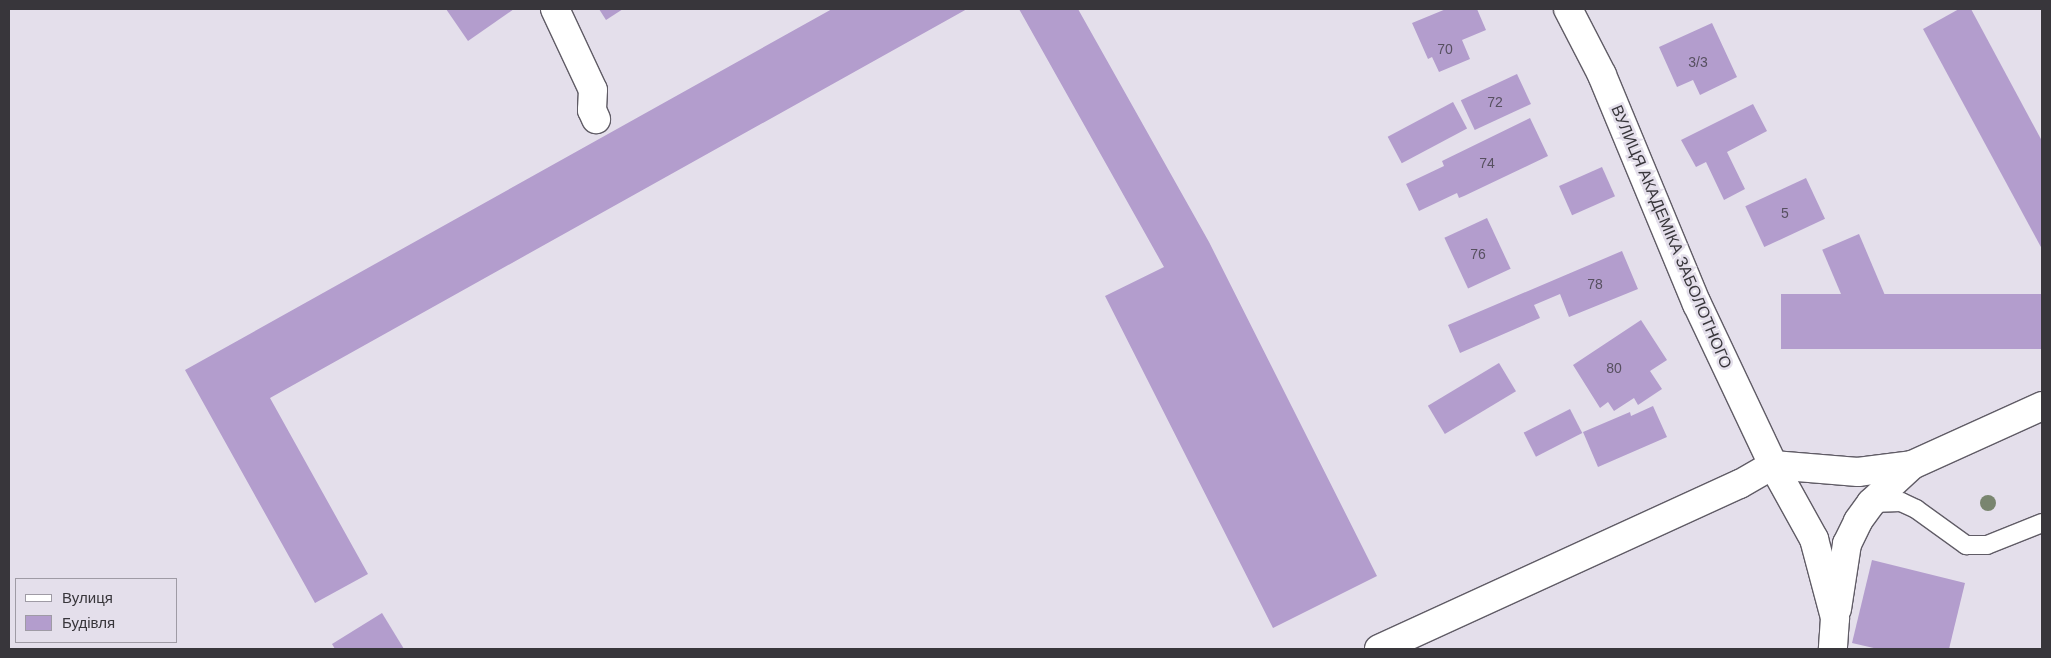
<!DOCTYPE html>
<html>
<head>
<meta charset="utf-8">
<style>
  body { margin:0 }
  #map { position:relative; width:2051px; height:658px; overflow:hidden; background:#e4dfeb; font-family:Helvetica,sans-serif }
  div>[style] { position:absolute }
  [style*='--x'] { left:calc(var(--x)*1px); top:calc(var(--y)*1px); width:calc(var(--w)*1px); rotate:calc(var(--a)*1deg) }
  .building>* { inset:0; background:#b39dcd; transform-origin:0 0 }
  .roads { filter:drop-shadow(1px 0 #605c66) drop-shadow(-1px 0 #605c66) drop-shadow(0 1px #605c66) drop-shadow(0 -1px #605c66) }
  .service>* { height:18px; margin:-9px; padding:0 9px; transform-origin:9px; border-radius:9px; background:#fff }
  .minor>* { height:28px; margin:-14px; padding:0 14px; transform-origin:14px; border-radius:14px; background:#fff }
  .trees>* { width:16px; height:16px; margin:-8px; border-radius:50%; background:#79856f }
  span { translate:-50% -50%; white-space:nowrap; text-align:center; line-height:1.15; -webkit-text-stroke:5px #e4dfeb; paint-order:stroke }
  .number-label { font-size:14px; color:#575060 }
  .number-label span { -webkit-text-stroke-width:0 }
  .street-label { font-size:16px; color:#38363b }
  .frame { position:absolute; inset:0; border:10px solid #38363b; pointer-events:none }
  .legend { position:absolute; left:15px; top:578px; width:162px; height:65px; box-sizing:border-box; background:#e4dfeb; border:1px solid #9f9ba5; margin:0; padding:6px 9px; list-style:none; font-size:15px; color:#38363b }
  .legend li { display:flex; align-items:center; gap:10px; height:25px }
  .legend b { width:25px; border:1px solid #9f9ba5 }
</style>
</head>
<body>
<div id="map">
  <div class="building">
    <div style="clip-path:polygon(446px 9px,514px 9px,468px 41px)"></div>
    <div style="clip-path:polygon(599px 9px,623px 9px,606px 20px)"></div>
    <div style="clip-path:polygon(832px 9px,967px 9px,270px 398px,368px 574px,315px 603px,185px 370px)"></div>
    <div style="clip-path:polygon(1019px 9px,1078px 9px,1209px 242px,1377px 576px,1273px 628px,1105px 296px,1164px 267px)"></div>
    <div style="clip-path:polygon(1446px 9px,1477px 9px,1486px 30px,1462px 40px,1470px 59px,1439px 72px,1432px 57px,1428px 59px,1412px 23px)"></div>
    <div style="clip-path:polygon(1959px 9px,1971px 9px,2042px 141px,2042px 249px,1923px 29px)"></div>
    <div style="clip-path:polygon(1712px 23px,1737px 77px,1700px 95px,1693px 80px,1677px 87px,1659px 47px)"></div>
    <div style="left:1517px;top:74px;width:33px;height:62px;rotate:65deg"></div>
    <div style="left:1453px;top:102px;width:30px;height:74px;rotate:62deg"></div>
    <div style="clip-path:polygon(1753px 104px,1767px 131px,1727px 152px,1745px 189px,1724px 200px,1706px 162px,1696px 167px,1681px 140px)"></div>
    <div style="clip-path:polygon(1530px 118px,1548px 156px,1464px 196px,1459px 198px,1457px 193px,1419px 211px,1406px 184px,1444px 166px,1442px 161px)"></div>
    <div style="left:1602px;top:167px;width:32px;height:47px;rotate:66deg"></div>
    <div style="left:1806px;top:178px;width:45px;height:67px;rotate:65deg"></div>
    <div style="left:1487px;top:218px;width:56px;height:47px;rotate:65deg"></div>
    <div style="left:1859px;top:234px;width:67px;height:40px;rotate:67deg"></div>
    <div style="clip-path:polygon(1622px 251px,1638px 289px,1569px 317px,1560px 294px,1534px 305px,1540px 318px,1460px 353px,1448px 325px)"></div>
    <div style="left:2042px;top:294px;width:55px;height:261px;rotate:90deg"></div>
    <div style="clip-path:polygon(1641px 320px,1667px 360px,1650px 371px,1662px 389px,1638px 405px,1634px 398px,1614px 411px,1608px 402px,1600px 408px,1573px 365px)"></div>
    <div style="left:1499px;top:363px;width:33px;height:83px;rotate:59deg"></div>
    <div style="clip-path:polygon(1653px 406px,1667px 437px,1598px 467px,1583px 432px,1630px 412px,1631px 416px)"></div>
    <div style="left:1570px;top:409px;width:27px;height:52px;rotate:63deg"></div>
    <div style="clip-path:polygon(1872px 560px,1965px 583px,1949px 649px,1878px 649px,1852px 643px)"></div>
    <div style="clip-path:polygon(382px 613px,404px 649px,335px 649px,332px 644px)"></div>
  </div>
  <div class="roads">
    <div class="service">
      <div style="--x:1871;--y:503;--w:30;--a:-2"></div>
      <div style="--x:1901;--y:502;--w:17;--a:25"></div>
      <div style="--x:1916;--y:509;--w:62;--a:35.8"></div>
      <div style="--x:1966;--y:545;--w:21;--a:0"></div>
      <div style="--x:1987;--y:545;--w:59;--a:-21.8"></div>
    </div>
    <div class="minor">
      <div style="--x:555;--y:9;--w:89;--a:64.9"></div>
      <div style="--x:593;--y:90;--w:20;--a:93"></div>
      <div style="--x:592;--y:110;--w:10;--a:66"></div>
      <div style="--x:1568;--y:9;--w:74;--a:62.7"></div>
      <div style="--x:1602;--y:75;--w:248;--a:67.5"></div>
      <div style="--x:1697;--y:304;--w:178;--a:64.7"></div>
      <div style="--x:1773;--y:465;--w:85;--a:61"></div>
      <div style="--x:1814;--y:539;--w:82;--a:75.1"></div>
      <div style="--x:1835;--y:618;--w:31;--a:94"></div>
      <div style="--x:1773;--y:465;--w:85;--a:4.7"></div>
      <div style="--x:1858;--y:472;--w:54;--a:-7.4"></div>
      <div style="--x:1912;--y:465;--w:143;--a:-24.4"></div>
      <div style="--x:1837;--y:609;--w:66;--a:-81.3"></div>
      <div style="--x:1847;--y:544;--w:25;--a:-64"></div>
      <div style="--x:1858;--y:521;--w:22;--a:-54"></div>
      <div style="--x:1871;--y:503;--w:56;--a:-42.8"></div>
      <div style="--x:1379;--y:649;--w:397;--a:-24.6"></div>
      <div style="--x:1740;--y:484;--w:38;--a:-30"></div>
    </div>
  </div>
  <div class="trees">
    <div style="left:1988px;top:503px"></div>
  </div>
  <div class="number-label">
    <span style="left:1445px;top:49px">70</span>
    <span style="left:1698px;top:62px">3/3</span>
    <span style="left:1495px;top:102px">72</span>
    <span style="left:1487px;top:163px">74</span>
    <span style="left:1785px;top:213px">5</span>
    <span style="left:1478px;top:254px">76</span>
    <span style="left:1595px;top:284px">78</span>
    <span style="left:1614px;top:368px">80</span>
  </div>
  <div class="street-label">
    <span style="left:1671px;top:237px;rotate:67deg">ВУЛИЦЯ АКАДЕМІКА ЗАБОЛОТНОГО</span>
  </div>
  <div class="frame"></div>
  <ul class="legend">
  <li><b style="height:6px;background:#fff"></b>Вулиця</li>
  <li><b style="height:14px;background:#b39dcd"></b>Будівля</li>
  </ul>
</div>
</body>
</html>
